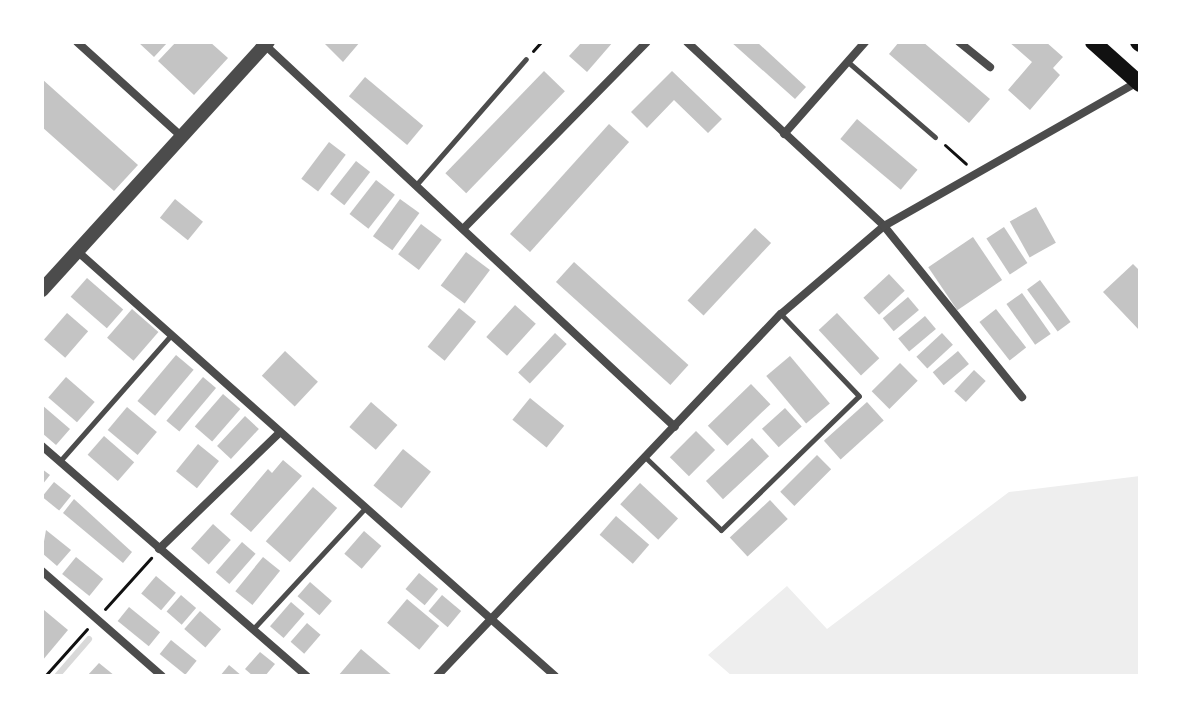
<!DOCTYPE html>
<html>
<head>
<meta charset="utf-8">
<style>
  body { margin:0 }
  #map { position:relative; width:1182px; height:718px; overflow:hidden; background:#fff; font-family:"Times New Roman",serif }
  div>[style] { position:absolute }
  [style*='--x'] { left:calc(var(--x)*1px); top:calc(var(--y)*1px); width:calc(var(--w)*1px); rotate:calc(var(--a)*1deg) }
  .green>* { inset:0; background:#eee }
  .stream>* { height:6px; margin:-3px; padding:0 3px; transform-origin:3px; border-radius:3px; background:#d9d9d9 }
  .building>* { inset:0; background:#c4c4c4; transform-origin:0 0 }
  .path>* { height:3px; margin:-1.5px; padding:0 1.5px; transform-origin:1.5px; border-radius:1.5px; background:#111 }
  .service>* { height:5px; margin:-2.5px; padding:0 2.5px; transform-origin:2.5px; border-radius:2.5px; background:#4c4c4c }
  .minor>* { height:8px; margin:-4px; padding:0 4px; transform-origin:4px; border-radius:4px; background:#4c4c4c }
  .tertiary>* { height:14px; margin:-7px; padding:0 7px; transform-origin:7px; border-radius:7px; background:#4c4c4c }
  .secondary>* { height:16px; margin:-8px; padding:0 8px; transform-origin:8px; border-radius:8px; background:#111 }
  span { translate:-50% -50%; white-space:nowrap; text-align:center; line-height:1.15; -webkit-text-stroke:6px #fff; paint-order:stroke }
  .frame { position:absolute; inset:0; border:44px solid #fff; pointer-events:none }
</style>
</head>
<body>
<div id="map">
  <div class="green">
    <div style="clip-path:polygon(1140px 476px,1140px 676px,732px 676px,708px 655px,787px 586px,827px 629px,1009px 492px)"></div>
  </div>
  <div class="stream">
    <div style="--x:57;--y:676;--w:49;--a:-49.1"></div>
  </div>
  <div class="building">
    <div style="clip-path:polygon(138px 42px,168px 42px,154px 57px)"></div>
    <div style="clip-path:polygon(176px 42px,210px 42px,228px 58px,194px 95px,158px 61px)"></div>
    <div style="clip-path:polygon(323px 42px,360px 42px,343px 62px)"></div>
    <div style="clip-path:polygon(582px 42px,613px 42px,587px 72px,569px 56px)"></div>
    <div style="clip-path:polygon(731px 42px,757px 42px,806px 87px,795px 99px)"></div>
    <div style="clip-path:polygon(899px 42px,923px 42px,990px 99px,969px 123px,889px 54px)"></div>
    <div style="clip-path:polygon(1009px 42px,1046px 42px,1063px 57px,1053px 68px,1060px 75px,1030px 110px,1008px 90px,1032px 62px)"></div>
    <div style="left:544px;top:71px;width:29px;height:142px;rotate:44deg"></div>
    <div style="clip-path:polygon(672px 71px,722px 119px,708px 133px,674px 100px,647px 128px,631px 112px)"></div>
    <div style="left:365px;top:77px;width:76px;height:25px;rotate:40deg"></div>
    <div style="clip-path:polygon(42px 79px,138px 165px,114px 191px,42px 127px)"></div>
    <div style="left:857px;top:119px;width:79px;height:26px;rotate:40deg"></div>
    <div style="left:609px;top:124px;width:27px;height:148px;rotate:42deg"></div>
    <div style="left:329px;top:142px;width:21px;height:46px;rotate:37deg"></div>
    <div style="left:356px;top:161px;width:18px;height:42px;rotate:38deg"></div>
    <div style="left:376px;top:180px;width:24px;height:43px;rotate:38deg"></div>
    <div style="left:175px;top:199px;width:36px;height:24px;rotate:39deg"></div>
    <div style="left:400px;top:199px;width:24px;height:46px;rotate:36deg"></div>
    <div style="left:1036px;top:207px;width:41px;height:30px;rotate:61deg"></div>
    <div style="left:421px;top:224px;width:26px;height:38px;rotate:37deg"></div>
    <div style="left:1004px;top:227px;width:43px;height:21px;rotate:57deg"></div>
    <div style="left:755px;top:228px;width:22px;height:99px;rotate:43deg"></div>
    <div style="left:973px;top:237px;width:52px;height:54px;rotate:56deg"></div>
    <div style="left:466px;top:252px;width:30px;height:42px;rotate:37deg"></div>
    <div style="left:574px;top:262px;width:154px;height:27px;rotate:42deg"></div>
    <div style="clip-path:polygon(1133px 264px,1140px 271px,1140px 331px,1103px 292px)"></div>
    <div style="left:889px;top:274px;width:23px;height:35px;rotate:47deg"></div>
    <div style="left:87px;top:278px;width:48px;height:25px;rotate:41deg"></div>
    <div style="left:1040px;top:280px;width:52px;height:16px;rotate:54deg"></div>
    <div style="left:1022px;top:293px;width:50px;height:19px;rotate:55deg"></div>
    <div style="left:908px;top:297px;width:17px;height:33px;rotate:50deg"></div>
    <div style="left:515px;top:305px;width:28px;height:43px;rotate:42deg"></div>
    <div style="left:459px;top:308px;width:22px;height:50px;rotate:39deg"></div>
    <div style="left:132px;top:309px;width:35px;height:38px;rotate:41deg"></div>
    <div style="left:996px;top:309px;width:49px;height:21px;rotate:52deg"></div>
    <div style="left:67px;top:313px;width:28px;height:35px;rotate:41deg"></div>
    <div style="left:837px;top:313px;width:62px;height:25px;rotate:47deg"></div>
    <div style="left:925px;top:316px;width:17px;height:35px;rotate:50deg"></div>
    <div style="left:555px;top:333px;width:16px;height:54px;rotate:43deg"></div>
    <div style="left:942px;top:333px;width:16px;height:35px;rotate:47deg"></div>
    <div style="left:285px;top:351px;width:45px;height:34px;rotate:43deg"></div>
    <div style="left:958px;top:351px;width:17px;height:33px;rotate:50deg"></div>
    <div style="left:176px;top:355px;width:23px;height:60px;rotate:40deg"></div>
    <div style="left:790px;top:356px;width:62px;height:31px;rotate:50deg"></div>
    <div style="left:900px;top:363px;width:25px;height:40px;rotate:45deg"></div>
    <div style="left:974px;top:370px;width:16px;height:29px;rotate:43deg"></div>
    <div style="left:66px;top:377px;width:38px;height:27px;rotate:41deg"></div>
    <div style="left:203px;top:377px;width:17px;height:57px;rotate:40deg"></div>
    <div style="left:751px;top:384px;width:28px;height:60px;rotate:46deg"></div>
    <div style="left:223px;top:394px;width:23px;height:43px;rotate:41deg"></div>
    <div style="left:530px;top:398px;width:44px;height:28px;rotate:39deg"></div>
    <div style="left:371px;top:402px;width:35px;height:33px;rotate:41deg"></div>
    <div style="left:867px;top:402px;width:25px;height:58px;rotate:48deg"></div>
    <div style="clip-path:polygon(42px 405px,70px 429px,56px 445px,42px 433px)"></div>
    <div style="left:127px;top:407px;width:39px;height:30px;rotate:40deg"></div>
    <div style="left:785px;top:408px;width:25px;height:31px;rotate:48deg"></div>
    <div style="left:245px;top:416px;width:19px;height:41px;rotate:43deg"></div>
    <div style="left:696px;top:431px;width:27px;height:37px;rotate:45deg"></div>
    <div style="left:104px;top:436px;width:40px;height:25px;rotate:41deg"></div>
    <div style="left:752px;top:438px;width:25px;height:63px;rotate:47deg"></div>
    <div style="left:198px;top:444px;width:27px;height:35px;rotate:39deg"></div>
    <div style="left:403px;top:449px;width:36px;height:47px;rotate:39deg"></div>
    <div style="left:817px;top:455px;width:20px;height:52px;rotate:45deg"></div>
    <div style="clip-path:polygon(283px 460px,302px 476px,251px 532px,230px 514px,268px 469px,272px 473px)"></div>
    <div style="clip-path:polygon(42px 469px,50px 475px,42px 485px)"></div>
    <div style="left:54px;top:482px;width:22px;height:19px;rotate:39deg"></div>
    <div style="left:640px;top:483px;width:52px;height:29px;rotate:43deg"></div>
    <div style="left:313px;top:487px;width:32px;height:72px;rotate:41deg"></div>
    <div style="clip-path:polygon(74px 499px,132px 552px,123px 563px,63px 513px)"></div>
    <div style="left:770px;top:500px;width:26px;height:55px;rotate:47deg"></div>
    <div style="left:616px;top:516px;width:44px;height:25px;rotate:41deg"></div>
    <div style="left:213px;top:524px;width:24px;height:33px;rotate:42deg"></div>
    <div style="clip-path:polygon(46px 530px,71px 550px,57px 566px,42px 553px)"></div>
    <div style="left:364px;top:531px;width:23px;height:30px;rotate:41deg"></div>
    <div style="left:242px;top:542px;width:18px;height:40px;rotate:41deg"></div>
    <div style="left:76px;top:557px;width:35px;height:22px;rotate:39deg"></div>
    <div style="left:263px;top:557px;width:22px;height:44px;rotate:39deg"></div>
    <div style="left:419px;top:573px;width:25px;height:21px;rotate:40deg"></div>
    <div style="left:156px;top:576px;width:26px;height:23px;rotate:40deg"></div>
    <div style="left:310px;top:582px;width:29px;height:19px;rotate:41deg"></div>
    <div style="left:181px;top:595px;width:20px;height:22px;rotate:41deg"></div>
    <div style="left:442px;top:595px;width:25px;height:21px;rotate:40deg"></div>
    <div style="left:407px;top:599px;width:42px;height:31px;rotate:40deg"></div>
    <div style="left:291px;top:602px;width:18px;height:32px;rotate:41deg"></div>
    <div style="left:129px;top:607px;width:40px;height:18px;rotate:39deg"></div>
    <div style="clip-path:polygon(44px 610px,68px 630px,42px 661px,42px 612px)"></div>
    <div style="left:200px;top:611px;width:28px;height:24px;rotate:41deg"></div>
    <div style="left:307px;top:623px;width:18px;height:25px;rotate:41deg"></div>
    <div style="left:171px;top:640px;width:33px;height:18px;rotate:39deg"></div>
    <div style="clip-path:polygon(361px 649px,393px 676px,338px 676px)"></div>
    <div style="clip-path:polygon(260px 652px,275px 664px,265px 676px,253px 676px,245px 669px)"></div>
    <div style="clip-path:polygon(99px 663px,115px 676px,87px 676px)"></div>
    <div style="clip-path:polygon(229px 665px,242px 676px,220px 676px)"></div>
  </div>
  <div class="path">
    <div style="--x:533;--y:51;--w:12;--a:-48"></div>
    <div style="--x:945;--y:145;--w:28;--a:42"></div>
    <div style="--x:105;--y:609;--w:69;--a:-48"></div>
    <div style="--x:45;--y:676;--w:63;--a:-48.2"></div>
  </div>
  <div class="service">
    <div style="--x:848;--y:62;--w:115;--a:40.8"></div>
    <div style="--x:416;--y:185;--w:167;--a:-48.9"></div>
    <div style="--x:645;--y:457;--w:105;--a:43.8"></div>
    <div style="--x:721;--y:530;--w:192;--a:-44.2"></div>
    <div style="--x:859;--y:396;--w:113;--a:-133.6"></div>
    <div style="--x:60;--y:461;--w:168;--a:-48.6"></div>
    <div style="--x:253;--y:629;--w:165;--a:-47.2"></div>
  </div>
  <div class="minor">
    <div style="--x:77;--y:42;--w:142;--a:42.1"></div>
    <div style="--x:687;--y:42;--w:270;--a:43"></div>
    <div style="--x:884;--y:226;--w:220;--a:51.1"></div>
    <div style="--x:959;--y:42;--w:40;--a:39"></div>
    <div style="--x:265;--y:45;--w:560;--a:42.98"></div>
    <div style="--x:784;--y:134;--w:123;--a:-48.6"></div>
    <div style="--x:463;--y:229;--w:262;--a:-45.5"></div>
    <div style="--x:77;--y:251;--w:640;--a:41.64"></div>
    <div style="--x:42;--y:446;--w:351;--a:41"></div>
    <div style="--x:159;--y:549;--w:168;--a:-44"></div>
    <div style="--x:42;--y:571;--w:159;--a:41.2"></div>
    <div style="--x:437;--y:676;--w:499;--a:-46.5"></div>
    <div style="--x:781;--y:314;--w:135;--a:-40.5"></div>
    <div style="--x:884;--y:226;--w:292;--a:-29.6"></div>
  </div>
  <div class="tertiary">
    <div style="--x:42;--y:290;--w:336;--a:-47.7"></div>
  </div>
  <div class="secondary">
    <div style="--x:1093;--y:42;--w:63;--a:41.8"></div>
    <div style="--x:1138;--y:42;--w:3;--a:45"></div>
  </div>
  <div class="frame"></div>
</div>
</body>
</html>
